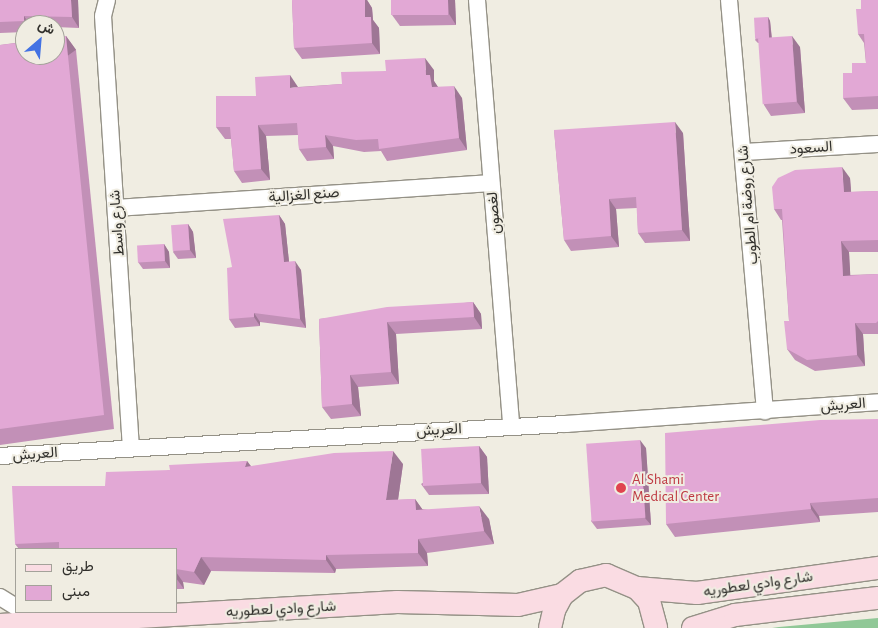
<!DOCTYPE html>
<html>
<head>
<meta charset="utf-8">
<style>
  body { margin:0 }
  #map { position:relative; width:878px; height:628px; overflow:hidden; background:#f0ede2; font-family:"Alegreya Sans",Vazirmatn,sans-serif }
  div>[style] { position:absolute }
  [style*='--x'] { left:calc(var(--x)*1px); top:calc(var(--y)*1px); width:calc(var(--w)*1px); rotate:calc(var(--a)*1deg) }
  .forest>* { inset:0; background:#90c897 }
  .roads { filter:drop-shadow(1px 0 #949186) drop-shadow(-1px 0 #949186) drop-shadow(0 1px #949186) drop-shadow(0 -1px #949186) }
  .street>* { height:16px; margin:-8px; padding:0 8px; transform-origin:8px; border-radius:8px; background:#fff }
  .secondary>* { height:22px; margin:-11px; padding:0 11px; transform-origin:11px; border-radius:11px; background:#fadce3 }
  .wall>* { inset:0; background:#c290b7 }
  .shaded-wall>* { inset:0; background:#9e7695; transform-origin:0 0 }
  .building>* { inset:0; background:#e2a8d5; transform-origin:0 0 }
  .dots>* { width:14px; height:14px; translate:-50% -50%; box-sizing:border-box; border:2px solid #f0ede2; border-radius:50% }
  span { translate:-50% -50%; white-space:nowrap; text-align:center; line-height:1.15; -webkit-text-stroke:4px #f0ede2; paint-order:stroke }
  .street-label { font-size:15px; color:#32312d }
  .health-label { font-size:15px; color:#be3a42 }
  .left { translate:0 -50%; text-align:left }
  .legend { position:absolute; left:15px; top:548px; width:162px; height:65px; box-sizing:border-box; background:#f0ede2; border:1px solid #a4a29a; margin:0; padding:6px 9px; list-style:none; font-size:15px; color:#32312d }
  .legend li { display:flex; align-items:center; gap:10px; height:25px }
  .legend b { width:25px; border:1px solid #a4a29a }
  .north { position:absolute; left:15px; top:15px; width:50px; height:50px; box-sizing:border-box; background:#f0ede2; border:1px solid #a4a29a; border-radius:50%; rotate:27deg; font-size:14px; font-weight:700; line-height:20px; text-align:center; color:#32312d }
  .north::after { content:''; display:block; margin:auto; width:18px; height:22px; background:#4372e3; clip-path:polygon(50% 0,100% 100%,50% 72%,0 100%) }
</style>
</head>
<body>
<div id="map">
  <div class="forest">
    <div style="clip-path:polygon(878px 618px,878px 628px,772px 628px,779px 627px)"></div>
  </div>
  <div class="roads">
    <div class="street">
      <div style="--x:107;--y:0;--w:16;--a:104"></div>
      <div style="--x:103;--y:16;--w:432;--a:86.3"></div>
      <div style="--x:477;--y:0;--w:427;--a:85.4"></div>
      <div style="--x:729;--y:0;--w:413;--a:85"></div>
      <div style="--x:744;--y:152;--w:134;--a:-3.4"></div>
      <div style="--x:116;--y:208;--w:376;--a:-3.8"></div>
      <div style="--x:0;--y:456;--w:567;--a:-3.24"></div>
      <div style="--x:566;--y:424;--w:313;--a:-4"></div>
      <div style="--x:0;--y:597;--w:19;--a:32"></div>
    </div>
    <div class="secondary">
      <div style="--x:637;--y:588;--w:60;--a:4.8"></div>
      <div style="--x:697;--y:593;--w:183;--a:-7.9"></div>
      <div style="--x:0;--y:625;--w:398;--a:-3.3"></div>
      <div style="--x:397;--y:602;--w:121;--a:1.4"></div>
      <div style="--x:518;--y:605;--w:45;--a:-12.8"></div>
      <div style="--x:550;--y:628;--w:18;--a:-77"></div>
      <div style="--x:554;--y:610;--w:17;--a:-62"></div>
      <div style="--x:562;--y:595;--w:23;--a:-38"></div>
      <div style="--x:580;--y:581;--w:27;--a:-13"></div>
      <div style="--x:606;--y:575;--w:34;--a:23"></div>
      <div style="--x:637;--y:588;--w:18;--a:47"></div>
      <div style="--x:649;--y:601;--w:28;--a:75"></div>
      <div style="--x:693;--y:628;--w:44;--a:-17.2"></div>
      <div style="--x:735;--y:615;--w:144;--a:-6.8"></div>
    </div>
  </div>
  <div class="wall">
    <div style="clip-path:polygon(0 0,78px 0,79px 28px,55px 27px,55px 25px,25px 25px,25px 32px,0 33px)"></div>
    <div style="clip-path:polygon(292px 0,367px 0,372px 8px,373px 20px,379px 28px,380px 54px,302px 59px,294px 48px)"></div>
    <div style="clip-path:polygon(391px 0,455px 0,456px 25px,400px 26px,392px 15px)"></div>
    <div style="clip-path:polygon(878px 0,878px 109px,852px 110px,843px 98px,852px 73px,866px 63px,864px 43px,858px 34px,861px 9px)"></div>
    <div style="clip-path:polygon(768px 17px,770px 21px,772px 38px,800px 47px,805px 113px,771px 116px,764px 105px,759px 43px,758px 43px,755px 40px)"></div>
    <div style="clip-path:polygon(66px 36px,76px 50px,114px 429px,0 445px,0 45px)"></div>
    <div style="clip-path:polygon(434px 70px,434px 81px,438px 87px,462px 98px,467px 150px,387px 161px,381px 151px,364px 152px,333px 146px,334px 159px,307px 161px,299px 149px,298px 135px,266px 136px,270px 180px,242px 183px,234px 171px,231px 139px,225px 139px,216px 127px,256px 96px,298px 87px,342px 84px,386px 71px)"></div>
    <div style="clip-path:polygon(554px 130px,683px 133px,690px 241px,645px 243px,638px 233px,637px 208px,616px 209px,619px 247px,571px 251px,564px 240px)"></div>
    <div style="clip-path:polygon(850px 178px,851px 192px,878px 191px,878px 252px,849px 252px,850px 275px,878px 274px,878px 334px,863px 334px,865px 366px,815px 371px,795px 360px,787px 349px,789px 321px,782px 220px,781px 220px,774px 209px)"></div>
    <div style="clip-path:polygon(279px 215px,285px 224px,289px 262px,301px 270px,306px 328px,260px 322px,260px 326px,235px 328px,229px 319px,232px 267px)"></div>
    <div style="clip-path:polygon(188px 224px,193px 232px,196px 258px,178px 259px,173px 252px)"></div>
    <div style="clip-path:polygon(164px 244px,169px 252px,170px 268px,143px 269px,138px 262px)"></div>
    <div style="clip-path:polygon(473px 302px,481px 314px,482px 329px,396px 334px,399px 384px,358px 387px,361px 416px,331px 419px,322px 407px,319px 319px)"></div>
    <div style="clip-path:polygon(878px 419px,878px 512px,819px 516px,820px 522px,675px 537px,666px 524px)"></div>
    <div style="clip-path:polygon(479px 446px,487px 457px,489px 494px,429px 495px,421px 484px)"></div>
    <div style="clip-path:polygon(646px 448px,651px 525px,597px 529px,591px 521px)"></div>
    <div style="clip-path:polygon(247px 461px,251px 466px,403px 464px,398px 500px,415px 499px,422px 509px,489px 519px,494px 544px,427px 553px,428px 566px,336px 569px,335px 573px,211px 571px,204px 585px,183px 582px,184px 589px,176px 589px,176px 549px,19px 549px,15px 544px,105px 486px,170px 470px)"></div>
  </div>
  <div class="shaded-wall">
    <div style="clip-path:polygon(71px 0,78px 0,79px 28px,72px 17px)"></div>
    <div style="clip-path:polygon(365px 0,367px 0,372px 8px,373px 20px,379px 28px,380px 54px,372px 43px,365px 17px)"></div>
    <div style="clip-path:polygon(448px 0,455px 0,456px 25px,449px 14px)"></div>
    <div style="clip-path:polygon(24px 16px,30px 25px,27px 25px,24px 21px)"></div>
    <div style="clip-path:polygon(768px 17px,770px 21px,772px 42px,769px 39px)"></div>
    <div style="left:66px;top:36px;width:17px;height:381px;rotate:54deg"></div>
    <div style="clip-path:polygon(792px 36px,800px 47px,805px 113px,797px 102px)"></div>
    <div style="clip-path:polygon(425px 58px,434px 70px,434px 81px,438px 87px,432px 87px,426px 75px)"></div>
    <div style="clip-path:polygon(290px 75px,298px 87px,290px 88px)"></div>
    <div style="clip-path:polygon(454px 86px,462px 98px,467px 150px,459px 138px)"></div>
    <div style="clip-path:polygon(675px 122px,683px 133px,690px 241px,682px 230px)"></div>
    <div style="clip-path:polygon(258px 125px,266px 136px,270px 180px,261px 169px)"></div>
    <div style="clip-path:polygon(325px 135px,333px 146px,334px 159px,326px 147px)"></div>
    <div style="clip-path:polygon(842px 167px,850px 178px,852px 203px,844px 192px)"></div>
    <div style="clip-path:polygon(609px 199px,616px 209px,619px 247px,611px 236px)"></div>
    <div style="clip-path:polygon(279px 215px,285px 224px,290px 271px,284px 262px)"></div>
    <div style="clip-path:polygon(188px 224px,193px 232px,196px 258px,190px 250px)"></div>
    <div style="clip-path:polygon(841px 241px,849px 252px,851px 287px,843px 276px)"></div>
    <div style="clip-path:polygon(164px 244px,169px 252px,170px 268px,165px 261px)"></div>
    <div style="clip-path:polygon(295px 261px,301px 270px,306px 328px,300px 319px)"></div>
    <div style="clip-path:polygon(473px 302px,481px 314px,482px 329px,474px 317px)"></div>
    <div style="clip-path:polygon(254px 313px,260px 322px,260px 326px,254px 317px)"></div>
    <div style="clip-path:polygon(387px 322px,396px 334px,399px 384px,391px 372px)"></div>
    <div style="clip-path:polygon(855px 323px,863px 334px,865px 366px,857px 355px)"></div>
    <div style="clip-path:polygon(350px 375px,358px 387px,361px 416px,352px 404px)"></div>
    <div style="clip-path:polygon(640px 440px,646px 448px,651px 525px,645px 518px)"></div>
    <div style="clip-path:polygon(479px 446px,487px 457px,489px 494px,481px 483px)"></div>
    <div style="clip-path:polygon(393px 451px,403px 464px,396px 514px,386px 500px)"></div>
    <div style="clip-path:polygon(247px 461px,257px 475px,245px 467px)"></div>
    <div style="clip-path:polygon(415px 499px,425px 513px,416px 510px)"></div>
    <div style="clip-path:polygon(810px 503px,819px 516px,820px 522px,811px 509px)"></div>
    <div style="clip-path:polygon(479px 506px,489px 519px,494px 544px,484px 531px)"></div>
    <div style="clip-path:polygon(418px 539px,427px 553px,428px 566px,418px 553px)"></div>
    <div style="clip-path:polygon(326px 555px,336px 569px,335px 573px,326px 560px)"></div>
    <div style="clip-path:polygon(201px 557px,211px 571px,204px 585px,194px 572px)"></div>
    <div style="clip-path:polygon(176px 572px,183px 582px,184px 589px,176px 578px)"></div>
  </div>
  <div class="building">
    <div style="clip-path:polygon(0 0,71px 0,72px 17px,24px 16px,24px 21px,0 22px)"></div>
    <div style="clip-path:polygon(292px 0,365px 0,365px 17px,371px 17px,372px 43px,294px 48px)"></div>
    <div style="left:391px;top:0;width:57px;height:15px"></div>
    <div style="clip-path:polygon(861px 0,878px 0,878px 96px,843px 98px,843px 73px,852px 73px,852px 63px,866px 63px,864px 34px,858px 34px,856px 9px,861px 9px)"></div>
    <div style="left:768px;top:17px;width:21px;height:14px;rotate:87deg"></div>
    <div style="clip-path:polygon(66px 36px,104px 415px,0 429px,0 45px,25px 42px,25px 55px,55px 55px,55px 38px)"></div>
    <div style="left:792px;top:36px;width:66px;height:34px;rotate:86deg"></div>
    <div style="clip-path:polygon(425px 58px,426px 75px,430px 75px,432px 87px,454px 86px,459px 138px,379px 149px,378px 139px,356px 140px,325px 135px,326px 147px,299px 149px,297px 123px,258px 125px,261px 169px,234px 171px,230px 127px,216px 127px,216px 96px,256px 96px,255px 77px,290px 75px,290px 88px,342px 84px,341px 72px,386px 71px,385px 60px)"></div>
    <div style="clip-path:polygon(675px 122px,682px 230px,638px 233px,636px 197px,609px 199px,611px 236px,564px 240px,554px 130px)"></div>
    <div style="clip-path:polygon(842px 167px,844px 192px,878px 191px,878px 240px,841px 241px,843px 276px,878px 274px,878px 321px,876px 323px,855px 323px,857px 355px,807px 360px,787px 349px,784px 321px,789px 321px,782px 209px,774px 209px,772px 187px,778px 178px,795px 170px)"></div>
    <div style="clip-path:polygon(279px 215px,284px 262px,295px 261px,300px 319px,254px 313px,254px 317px,229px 319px,227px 268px,232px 267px,223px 219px)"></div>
    <div style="left:188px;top:224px;width:26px;height:17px;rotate:86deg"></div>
    <div style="left:164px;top:244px;width:17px;height:27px;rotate:87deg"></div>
    <div style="clip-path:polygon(473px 302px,474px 317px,387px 322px,391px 372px,350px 375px,352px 404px,322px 407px,319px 319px,387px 307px)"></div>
    <div style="clip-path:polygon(878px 419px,878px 498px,810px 503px,811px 509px,666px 524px,665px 433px,820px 420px)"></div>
    <div style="left:640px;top:440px;width:78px;height:54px;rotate:86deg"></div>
    <div style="left:479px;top:446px;width:37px;height:58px;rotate:87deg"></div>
    <div style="clip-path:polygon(393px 451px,386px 500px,415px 499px,416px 510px,479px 506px,484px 531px,418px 539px,418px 553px,326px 555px,326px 560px,201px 557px,194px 572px,176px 569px,176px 549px,59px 549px,59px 542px,15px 544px,12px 486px,105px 486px,106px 472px,170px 470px,169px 465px,247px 461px,245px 467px,334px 453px)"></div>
  </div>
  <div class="dots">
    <div style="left:621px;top:488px;background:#e0444e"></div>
  </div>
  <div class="street-label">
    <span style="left:811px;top:148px;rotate:-4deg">السعود</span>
    <span style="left:304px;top:195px;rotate:-4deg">صنع الغزالية</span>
    <span style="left:748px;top:205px;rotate:-95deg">شارع روضة ام الطوب</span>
    <span style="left:494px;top:213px;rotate:-95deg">لغصون</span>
    <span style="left:117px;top:223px;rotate:-94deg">شارع واسط</span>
    <span style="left:843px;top:405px;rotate:-5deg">العريش</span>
    <span style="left:439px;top:430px;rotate:-3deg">العريش</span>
    <span style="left:35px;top:454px;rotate:-4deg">العريش</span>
    <span style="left:758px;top:584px;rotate:-8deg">شارع وادي لعطوريه</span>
    <span style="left:281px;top:609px;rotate:-3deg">شارع وادي لعطوريه</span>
  </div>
  <div class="health-label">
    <span class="left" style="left:632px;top:488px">Al Shami<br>Medical Center</span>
  </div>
  <ul class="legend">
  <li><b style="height:6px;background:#fadce3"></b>طريق</li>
  <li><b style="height:14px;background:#e2a8d5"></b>مبنى</li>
  </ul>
  <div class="north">ش</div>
</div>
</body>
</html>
